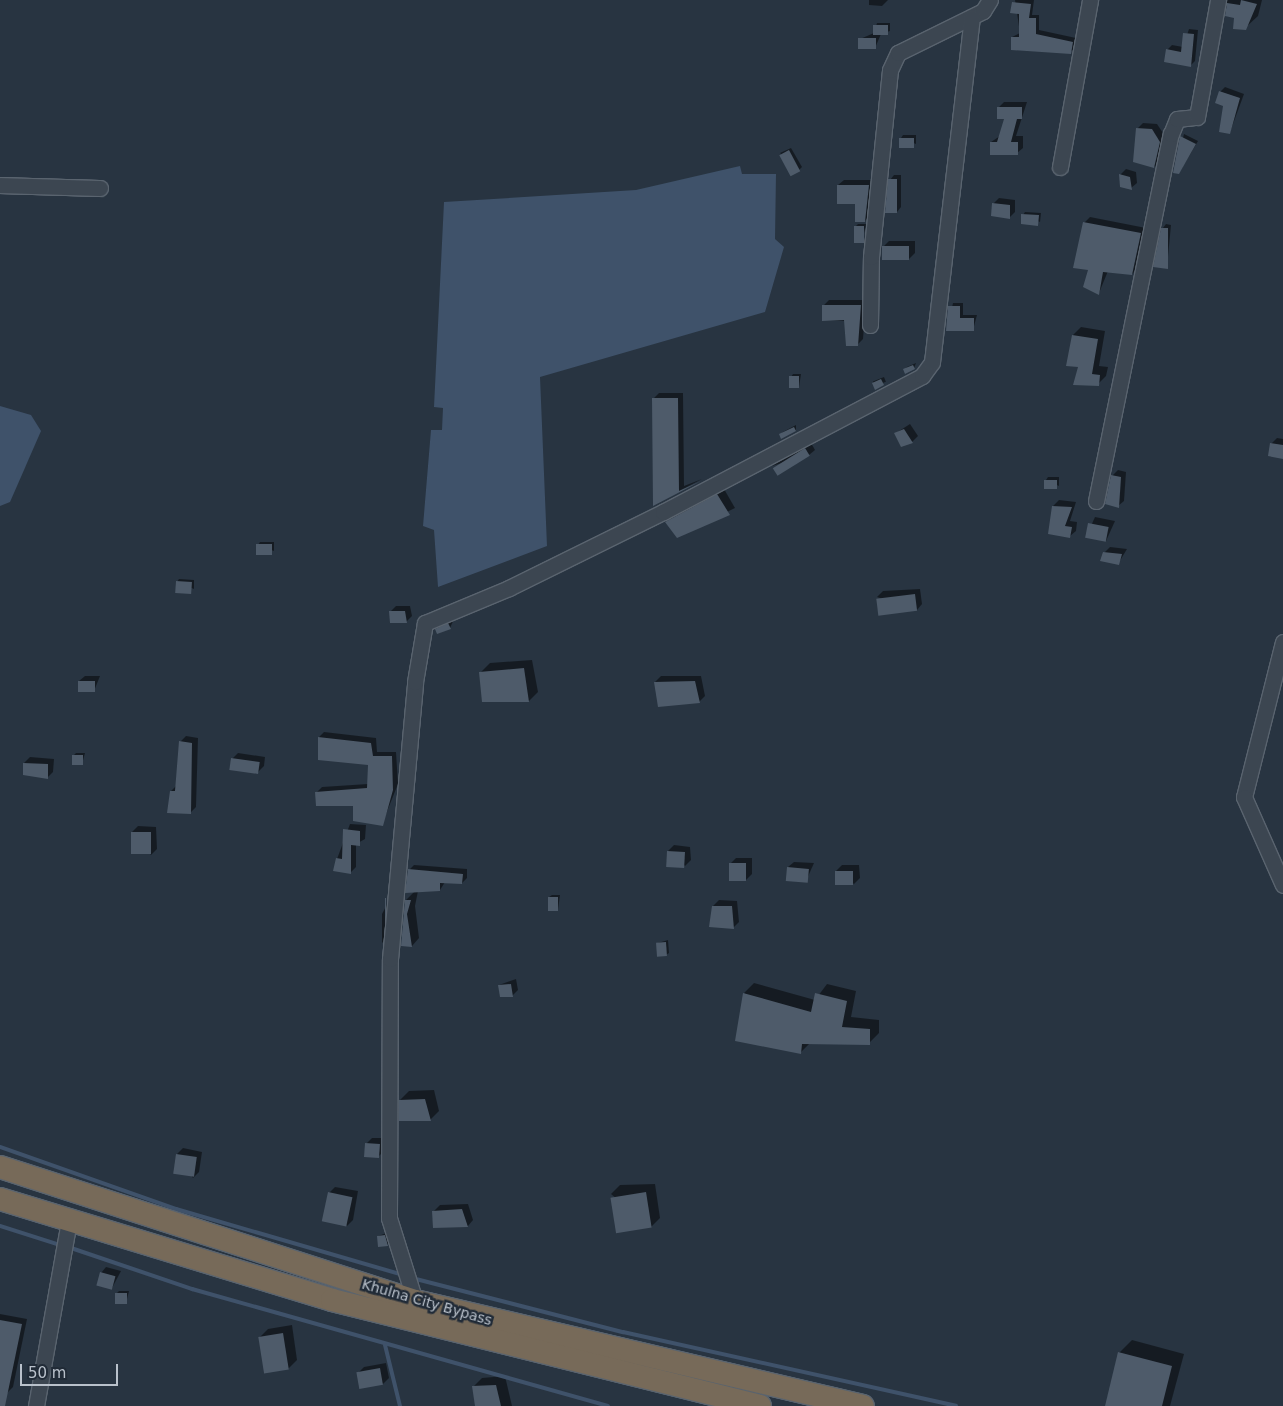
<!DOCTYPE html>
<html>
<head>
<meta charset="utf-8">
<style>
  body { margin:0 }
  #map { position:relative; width:1283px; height:1406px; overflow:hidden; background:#283441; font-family:"DejaVu Sans",sans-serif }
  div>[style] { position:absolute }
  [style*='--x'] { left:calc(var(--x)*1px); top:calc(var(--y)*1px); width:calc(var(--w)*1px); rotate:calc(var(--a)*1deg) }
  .water>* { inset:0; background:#3f526a }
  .shadow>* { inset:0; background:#0007; transform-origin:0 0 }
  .stream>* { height:4px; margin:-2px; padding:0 2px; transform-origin:2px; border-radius:2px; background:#3f526a }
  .building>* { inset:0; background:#4e5b6a; transform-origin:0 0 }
  .roads { filter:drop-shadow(1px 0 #5a646f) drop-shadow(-1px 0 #5a646f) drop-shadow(0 1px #5a646f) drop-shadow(0 -1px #5a646f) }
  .minor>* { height:15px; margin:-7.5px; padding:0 7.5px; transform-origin:7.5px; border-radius:7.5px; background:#3c4651 }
  .highway>* { height:22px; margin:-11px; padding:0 11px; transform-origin:11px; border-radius:11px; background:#776a59 }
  span { translate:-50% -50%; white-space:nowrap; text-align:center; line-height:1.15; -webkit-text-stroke:5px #212b37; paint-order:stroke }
  .street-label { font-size:14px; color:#b9c1cb }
  .scale { position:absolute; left:20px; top:1364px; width:98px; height:22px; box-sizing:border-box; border:2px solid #b9c1cb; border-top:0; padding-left:6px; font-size:15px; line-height:18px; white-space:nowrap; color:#b9c1cb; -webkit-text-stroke:4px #212b37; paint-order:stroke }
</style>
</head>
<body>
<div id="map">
  <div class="water">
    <div style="clip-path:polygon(740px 166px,742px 174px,776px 174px,775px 239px,784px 247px,765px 312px,540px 377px,547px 546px,438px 587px,434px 530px,423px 526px,431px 430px,442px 430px,443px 408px,434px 407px,444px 202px,636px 190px)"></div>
    <div style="clip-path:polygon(0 406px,31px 415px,41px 431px,10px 502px,0 506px)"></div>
  </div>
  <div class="shadow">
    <div style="clip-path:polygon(869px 0,888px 0,882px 6px,869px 5px)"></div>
    <div style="clip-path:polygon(1015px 0,1034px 0,1032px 15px,1039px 15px,1039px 30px,1076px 38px,1075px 48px,1070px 52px,1012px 37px,1020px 33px)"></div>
    <div style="clip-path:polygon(1227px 0,1262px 0,1258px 16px,1245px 28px,1236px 17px,1226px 15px)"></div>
    <div style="clip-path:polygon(877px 23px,890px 23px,890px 31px,881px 34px,875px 48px,860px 39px,874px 33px)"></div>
    <div style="clip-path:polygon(1189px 29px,1198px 30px,1195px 61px,1191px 65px,1167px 50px,1172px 45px,1183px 47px)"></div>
    <div style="clip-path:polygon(1225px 87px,1244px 94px,1230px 132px,1220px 92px)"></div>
    <div style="clip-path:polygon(1004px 102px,1027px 102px,1016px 136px,1023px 136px,1023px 148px,1017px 153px,991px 142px,1000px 136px,1006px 117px,998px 108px)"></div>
    <div style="clip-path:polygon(1143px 123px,1157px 124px,1165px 136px,1160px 161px,1154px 167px,1137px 129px)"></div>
    <div style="clip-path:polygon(1184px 134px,1198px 141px,1179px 173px,1174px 172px)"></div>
    <div style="clip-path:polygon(903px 135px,916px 135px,916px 144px,901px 138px)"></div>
    <div style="clip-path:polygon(791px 148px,802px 167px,799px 170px,780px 153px)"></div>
    <div style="clip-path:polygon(1126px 169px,1136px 172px,1137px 183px,1131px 188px,1120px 175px)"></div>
    <div style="clip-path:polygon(894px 175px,901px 175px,901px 207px,897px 212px,890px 180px)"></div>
    <div style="clip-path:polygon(844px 180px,874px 180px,870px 215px,865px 221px,857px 203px,838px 185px)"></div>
    <div style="clip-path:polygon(999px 198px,1015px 200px,1015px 212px,1010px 217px,993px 204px)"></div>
    <div style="clip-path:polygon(1025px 212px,1041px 213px,1040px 222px,1023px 215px)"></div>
    <div style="clip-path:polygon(1090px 217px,1146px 228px,1138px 268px,1132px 274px,1108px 271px,1099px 293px,1084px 223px)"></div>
    <div style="clip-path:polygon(858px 224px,866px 224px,862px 242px,855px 227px)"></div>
    <div style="clip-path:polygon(1166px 224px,1171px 225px,1167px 267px,1163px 228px)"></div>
    <div style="clip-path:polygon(889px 241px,915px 241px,915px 253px,909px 259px,883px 247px)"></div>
    <div style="clip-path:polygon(829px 300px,866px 300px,863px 339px,858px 344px,847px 321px,824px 320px,823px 306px)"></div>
    <div style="clip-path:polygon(953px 303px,963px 303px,963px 315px,977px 315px,973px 330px,947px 330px)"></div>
    <div style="clip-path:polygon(1081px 327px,1105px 331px,1099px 366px,1108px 367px,1106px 376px,1098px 384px,1079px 366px,1073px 335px)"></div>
    <div style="clip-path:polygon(916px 363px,914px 368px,905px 369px,907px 367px)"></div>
    <div style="clip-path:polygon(793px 374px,801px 374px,799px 387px,791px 377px)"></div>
    <div style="left:884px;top:377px;width:5px;height:12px;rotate:68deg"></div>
    <div style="clip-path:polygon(659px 393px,683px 393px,684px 486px,702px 479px,654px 504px,653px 399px)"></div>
    <div style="clip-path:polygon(910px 424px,918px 436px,912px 442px,896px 433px)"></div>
    <div style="clip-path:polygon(796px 425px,796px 430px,780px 435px,783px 432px)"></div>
    <div style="clip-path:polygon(1277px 438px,1283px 439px,1283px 457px,1271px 444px)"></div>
    <div style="clip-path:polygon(811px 443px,815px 450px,809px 455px,772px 466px)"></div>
    <div style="clip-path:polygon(1118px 470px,1126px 472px,1124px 501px,1118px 506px,1112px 476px)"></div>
    <div style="clip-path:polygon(1048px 477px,1059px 477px,1059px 486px,1046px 480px)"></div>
    <div style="clip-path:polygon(724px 489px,735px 508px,678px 536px,666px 522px)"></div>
    <div style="clip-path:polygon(1059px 500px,1076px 502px,1070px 521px,1077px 522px,1076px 531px,1070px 536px,1053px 506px)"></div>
    <div style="clip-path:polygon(1095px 517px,1115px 521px,1106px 541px,1086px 537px)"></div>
    <div style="clip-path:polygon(260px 542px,274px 542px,274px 551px,258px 545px)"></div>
    <div style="clip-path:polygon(1110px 547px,1127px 549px,1118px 564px,1104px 553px)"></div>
    <div style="clip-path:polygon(179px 579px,194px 580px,194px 589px,177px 582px)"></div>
    <div style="clip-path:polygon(920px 589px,922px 604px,917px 610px,877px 597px,883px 591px)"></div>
    <div style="clip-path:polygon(396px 606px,410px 606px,412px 616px,406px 622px,390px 612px)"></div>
    <div style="clip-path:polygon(454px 619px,450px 628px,436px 629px,442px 624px)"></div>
    <div style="clip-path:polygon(532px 660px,538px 692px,529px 701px,481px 672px,490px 663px)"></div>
    <div style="clip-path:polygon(85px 676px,100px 676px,94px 691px,79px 681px)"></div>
    <div style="clip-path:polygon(661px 676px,701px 676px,705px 696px,699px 702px,655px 682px)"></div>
    <div style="clip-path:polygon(324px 732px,376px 738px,377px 752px,396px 752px,398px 784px,382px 824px,355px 805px,317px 792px,322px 787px,368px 784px,369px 764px,319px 759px,319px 737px)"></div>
    <div style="clip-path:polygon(186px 736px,198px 738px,196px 807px,190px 813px,171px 791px,176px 786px,180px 742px)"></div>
    <div style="clip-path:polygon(76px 753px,85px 753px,82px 764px,73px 756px)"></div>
    <div style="clip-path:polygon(238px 753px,265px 757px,264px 766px,258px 772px,232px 759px)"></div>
    <div style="clip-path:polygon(30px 757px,54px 759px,53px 772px,48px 777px,24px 763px)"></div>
    <div style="clip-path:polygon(350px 824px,366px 825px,365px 839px,356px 844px,356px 867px,350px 873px,337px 859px)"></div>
    <div style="clip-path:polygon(138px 826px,156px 827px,157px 849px,151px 855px,132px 832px)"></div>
    <div style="clip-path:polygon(674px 845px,690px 847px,691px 860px,685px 866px,668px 851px)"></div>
    <div style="clip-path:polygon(736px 858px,752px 858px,752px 874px,746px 880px,730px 864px)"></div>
    <div style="clip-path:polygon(794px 862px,814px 863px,806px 881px,788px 867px)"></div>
    <div style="clip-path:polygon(414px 865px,467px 869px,467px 878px,462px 883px,445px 882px,440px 890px,418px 891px,415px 906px,419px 938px,412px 946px,402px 945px,406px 900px,415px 891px,409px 870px)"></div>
    <div style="clip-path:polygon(842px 865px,859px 865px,860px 878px,854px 884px,836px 871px)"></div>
    <div style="clip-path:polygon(393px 893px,389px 936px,382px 943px,382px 914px)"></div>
    <div style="clip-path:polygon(552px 895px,560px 895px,558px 910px,549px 897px)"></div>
    <div style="clip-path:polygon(719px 900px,737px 901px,739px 922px,733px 928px,713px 906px)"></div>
    <div style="clip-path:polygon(668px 940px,669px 953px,666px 955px,658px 943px)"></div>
    <div style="clip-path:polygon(516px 979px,518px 990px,512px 996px,499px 985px)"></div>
    <div style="clip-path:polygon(754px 983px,815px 1000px,827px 984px,856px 991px,851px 1017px,879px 1020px,879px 1033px,869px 1043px,810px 1043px,800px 1053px,744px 993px)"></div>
    <div style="clip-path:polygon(434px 1090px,439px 1111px,430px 1120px,400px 1100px,409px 1091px)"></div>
    <div style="clip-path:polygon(372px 1138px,385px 1138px,385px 1150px,379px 1156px,366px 1144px)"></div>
    <div style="clip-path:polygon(183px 1148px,202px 1152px,199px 1172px,193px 1178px,177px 1154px)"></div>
    <div style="clip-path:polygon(655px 1184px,660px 1218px,651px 1227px,611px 1194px,620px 1185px)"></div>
    <div style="clip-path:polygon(335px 1187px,358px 1191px,353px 1220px,347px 1226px,329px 1193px)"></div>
    <div style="clip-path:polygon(468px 1204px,473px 1220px,468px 1226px,434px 1227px,434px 1211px,440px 1205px)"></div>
    <div style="clip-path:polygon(387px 1233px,390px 1243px,387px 1245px,378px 1236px)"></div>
    <div style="clip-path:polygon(106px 1267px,121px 1271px,112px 1288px,101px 1273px)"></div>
    <div style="clip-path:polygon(119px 1291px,129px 1291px,126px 1303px,117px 1293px)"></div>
    <div style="clip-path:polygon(0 1314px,27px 1319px,13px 1387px,7px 1393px,0 1392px)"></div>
    <div style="clip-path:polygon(292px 1325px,297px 1360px,288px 1369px,259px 1338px,268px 1329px)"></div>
    <div style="clip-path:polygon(1132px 1340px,1184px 1354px,1170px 1406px,1106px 1406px,1119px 1353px)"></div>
    <div style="clip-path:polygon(386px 1363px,389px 1378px,383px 1384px,358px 1373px,364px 1367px)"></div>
    <div style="clip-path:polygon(505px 1376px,512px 1406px,476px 1406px,473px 1387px,482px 1378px)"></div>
  </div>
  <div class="stream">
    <div style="--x:0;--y:1147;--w:187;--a:19.4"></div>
    <div style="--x:176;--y:1209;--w:236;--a:16.2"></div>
    <div style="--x:0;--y:1226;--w:60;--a:17.5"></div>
    <div style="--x:74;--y:1249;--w:125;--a:18.7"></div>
    <div style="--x:192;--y:1289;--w:432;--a:15.7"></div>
    <div style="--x:412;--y:1278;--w:218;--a:14.4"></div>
    <div style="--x:623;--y:1332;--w:341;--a:12.5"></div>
    <div style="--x:385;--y:1345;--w:63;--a:76.2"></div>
  </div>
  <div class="building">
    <div style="clip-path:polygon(1241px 0,1257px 4px,1246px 30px,1233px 29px,1234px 18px,1225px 16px,1227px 3px,1240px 5px)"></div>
    <div style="clip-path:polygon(1012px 2px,1031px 4px,1029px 18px,1036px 18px,1036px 34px,1073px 42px,1071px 54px,1011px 50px,1011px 37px,1019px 37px,1019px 14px,1010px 13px)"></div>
    <div style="left:873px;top:25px;width:15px;height:10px"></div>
    <div style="clip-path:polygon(1183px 33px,1194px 34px,1191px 67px,1164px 62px,1166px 49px,1181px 52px)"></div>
    <div style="left:858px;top:38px;width:18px;height:11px"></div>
    <div style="clip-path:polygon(1219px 91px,1240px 98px,1230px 134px,1219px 132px,1223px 106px,1215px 103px)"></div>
    <div style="clip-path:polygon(997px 107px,1022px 107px,1022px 119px,1017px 119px,1011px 142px,1018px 142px,1018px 155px,990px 155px,990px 142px,997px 142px,1004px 119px,997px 119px)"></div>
    <div style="clip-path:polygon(1136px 128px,1152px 129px,1160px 142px,1154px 168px,1133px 162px)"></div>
    <div style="clip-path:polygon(1180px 136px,1196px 144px,1179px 174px,1173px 173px)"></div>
    <div style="left:899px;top:138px;width:15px;height:10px"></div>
    <div style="left:789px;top:150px;width:24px;height:11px;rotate:62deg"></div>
    <div style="clip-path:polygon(1119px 174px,1130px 177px,1132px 190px,1120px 187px)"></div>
    <div style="clip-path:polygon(888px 179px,897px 179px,897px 213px,885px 213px)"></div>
    <div style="clip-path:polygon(837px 185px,869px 185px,865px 222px,855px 222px,855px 204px,837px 204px)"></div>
    <div style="clip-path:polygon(992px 203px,1010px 205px,1010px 219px,991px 216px)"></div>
    <div style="clip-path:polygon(1021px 214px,1039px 215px,1038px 226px,1021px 224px)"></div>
    <div style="clip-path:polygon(1083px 222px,1141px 233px,1132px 275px,1103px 272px,1099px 295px,1083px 287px,1088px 270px,1073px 268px)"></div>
    <div style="left:854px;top:226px;width:10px;height:17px"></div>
    <div style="clip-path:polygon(1161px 228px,1168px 228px,1168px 269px,1153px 267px)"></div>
    <div style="left:882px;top:246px;width:27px;height:14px"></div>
    <div style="clip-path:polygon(822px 305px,861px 305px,858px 346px,846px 346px,844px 320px,822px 321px)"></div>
    <div style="clip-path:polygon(948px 306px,960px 306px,960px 318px,974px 318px,974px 331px,946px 331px)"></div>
    <div style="clip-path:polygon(1072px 335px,1098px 339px,1092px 374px,1100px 375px,1099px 386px,1073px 385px,1078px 367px,1066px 366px)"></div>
    <div style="clip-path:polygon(913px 365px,915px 369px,905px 374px,903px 369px)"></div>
    <div style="left:789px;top:376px;width:10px;height:12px"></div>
    <div style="clip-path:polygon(881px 379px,884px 385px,875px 390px,872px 383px)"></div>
    <div style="clip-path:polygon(652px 398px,678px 398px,679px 491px,701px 481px,653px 506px)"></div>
    <div style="clip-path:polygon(794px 427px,796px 431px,781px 439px,779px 434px)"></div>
    <div style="clip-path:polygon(904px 429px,913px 443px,901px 447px,894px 433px)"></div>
    <div style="clip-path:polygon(1270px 443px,1283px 445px,1283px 459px,1268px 456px)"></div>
    <div style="left:805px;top:448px;width:9px;height:38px;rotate:58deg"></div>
    <div style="clip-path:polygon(1111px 475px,1121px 477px,1119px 508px,1105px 504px)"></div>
    <div style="left:1044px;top:480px;width:13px;height:9px"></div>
    <div style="clip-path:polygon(717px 494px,730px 515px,677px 538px,665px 522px)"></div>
    <div style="clip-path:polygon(1052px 506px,1072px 507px,1065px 526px,1072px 527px,1070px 538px,1048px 534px)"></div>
    <div style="left:1088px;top:523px;width:21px;height:15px;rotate:11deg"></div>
    <div style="left:256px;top:544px;width:16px;height:11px"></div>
    <div style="clip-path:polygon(1103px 552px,1122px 554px,1119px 565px,1100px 561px)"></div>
    <div style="left:176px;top:581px;width:16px;height:12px;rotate:4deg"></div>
    <div style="left:915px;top:594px;width:17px;height:39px;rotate:83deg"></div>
    <div style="clip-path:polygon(389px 611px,405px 611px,407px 623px,390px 623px)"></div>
    <div style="clip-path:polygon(448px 623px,451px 629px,437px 634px,435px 629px)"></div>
    <div style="clip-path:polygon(524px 668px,529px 702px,482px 702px,479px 672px)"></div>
    <div style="left:78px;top:681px;width:17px;height:11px"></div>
    <div style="clip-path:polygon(695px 681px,700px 703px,658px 707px,654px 682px)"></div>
    <div style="clip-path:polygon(318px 737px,371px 743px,373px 756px,392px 756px,393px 790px,383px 826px,353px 821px,353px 806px,316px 806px,315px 792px,367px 788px,368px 765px,318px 760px)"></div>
    <div style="clip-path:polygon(179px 741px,192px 743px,191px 814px,167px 813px,170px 791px,175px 791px)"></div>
    <div style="left:72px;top:755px;width:11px;height:10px"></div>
    <div style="left:231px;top:758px;width:29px;height:12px;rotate:8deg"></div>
    <div style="clip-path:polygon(23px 763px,48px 764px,48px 779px,23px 775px)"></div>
    <div style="clip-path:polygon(343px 829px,360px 831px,360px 846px,351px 845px,351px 874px,333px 871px,336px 858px,342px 859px)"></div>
    <div style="left:131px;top:832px;width:20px;height:22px"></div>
    <div style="left:667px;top:851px;width:18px;height:16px;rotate:3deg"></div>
    <div style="left:729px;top:863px;width:17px;height:18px"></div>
    <div style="left:787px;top:867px;width:22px;height:14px;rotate:5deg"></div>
    <div style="clip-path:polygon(408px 869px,463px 874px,462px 884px,440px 883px,440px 891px,405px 893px)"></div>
    <div style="left:835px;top:871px;width:18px;height:14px"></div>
    <div style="left:548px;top:897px;width:10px;height:14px"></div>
    <div style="left:385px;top:898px;width:1px;height:47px"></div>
    <div style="clip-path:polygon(405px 900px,411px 900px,407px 914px,412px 947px,401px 946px)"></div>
    <div style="clip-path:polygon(712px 906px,732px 906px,734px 929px,709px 927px)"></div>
    <div style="left:666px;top:942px;width:14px;height:10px;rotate:86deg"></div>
    <div style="clip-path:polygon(511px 984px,513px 997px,500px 997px,498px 985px)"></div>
    <div style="clip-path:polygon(743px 993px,811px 1012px,815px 993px,847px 1001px,842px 1027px,870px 1029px,870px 1045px,802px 1044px,801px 1054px,735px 1041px)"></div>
    <div style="clip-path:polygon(425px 1099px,431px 1121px,399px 1121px,399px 1100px)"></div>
    <div style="left:365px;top:1143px;width:15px;height:14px;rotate:4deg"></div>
    <div style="left:176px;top:1154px;width:21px;height:20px;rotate:8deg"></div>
    <div style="left:328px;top:1192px;width:25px;height:30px;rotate:12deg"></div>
    <div style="left:646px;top:1192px;width:36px;height:36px;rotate:81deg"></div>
    <div style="clip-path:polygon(462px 1209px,468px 1227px,433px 1228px,432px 1211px)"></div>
    <div style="clip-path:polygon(385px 1235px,388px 1246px,378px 1247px,377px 1236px)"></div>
    <div style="left:100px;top:1272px;width:16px;height:14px;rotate:15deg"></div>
    <div style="left:115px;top:1293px;width:12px;height:11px"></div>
    <div style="clip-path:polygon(0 1320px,22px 1324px,5px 1406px,0 1406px)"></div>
    <div style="left:283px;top:1333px;width:37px;height:25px;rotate:81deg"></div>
    <div style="clip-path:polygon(1118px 1352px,1172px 1366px,1162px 1406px,1105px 1406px)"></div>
    <div style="left:380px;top:1368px;width:17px;height:24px;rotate:80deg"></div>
    <div style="clip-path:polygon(496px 1385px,501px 1406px,475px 1406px,472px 1386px)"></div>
  </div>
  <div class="roads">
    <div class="minor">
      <div style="--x:1060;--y:167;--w:170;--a:-79.8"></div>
      <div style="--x:0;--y:185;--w:100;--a:1.7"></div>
      <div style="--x:870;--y:325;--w:68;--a:-89.2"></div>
      <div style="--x:871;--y:257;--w:188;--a:-84.2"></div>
      <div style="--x:890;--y:70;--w:19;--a:-65"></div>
      <div style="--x:898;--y:53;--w:95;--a:-26.3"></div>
      <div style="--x:983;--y:11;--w:13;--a:-58"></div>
      <div style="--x:1096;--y:501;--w:375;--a:-78.5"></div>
      <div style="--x:1171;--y:134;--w:16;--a:-68"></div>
      <div style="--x:1177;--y:119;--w:20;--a:-6"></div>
      <div style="--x:1197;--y:117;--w:119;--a:-79.8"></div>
      <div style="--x:1283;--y:642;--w:160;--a:104.1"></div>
      <div style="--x:1244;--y:797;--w:96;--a:66.1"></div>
      <div style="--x:415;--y:1301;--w:87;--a:-107.4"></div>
      <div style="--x:389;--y:1218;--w:259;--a:-89.8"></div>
      <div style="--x:390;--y:959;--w:278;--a:-84.8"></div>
      <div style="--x:415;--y:682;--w:60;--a:-80.4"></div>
      <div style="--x:425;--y:623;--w:91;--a:-22.6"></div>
      <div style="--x:509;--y:588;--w:172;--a:-26.3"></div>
      <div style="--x:663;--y:512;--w:293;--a:-27.7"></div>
      <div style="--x:922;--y:376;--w:17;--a:-54"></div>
      <div style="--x:932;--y:362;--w:347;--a:-83.4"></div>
      <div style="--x:36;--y:1406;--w:188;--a:-79.9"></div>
    </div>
    <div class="highway">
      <div style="--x:0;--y:1167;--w:436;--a:17.9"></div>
      <div style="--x:415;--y:1301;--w:460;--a:13.2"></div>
      <div style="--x:0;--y:1199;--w:347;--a:16.9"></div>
      <div style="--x:332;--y:1300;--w:441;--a:13.9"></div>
    </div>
  </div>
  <div class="street-label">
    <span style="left:427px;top:1302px;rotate:16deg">Khulna City Bypass</span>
  </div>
  <div class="scale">50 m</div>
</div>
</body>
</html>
